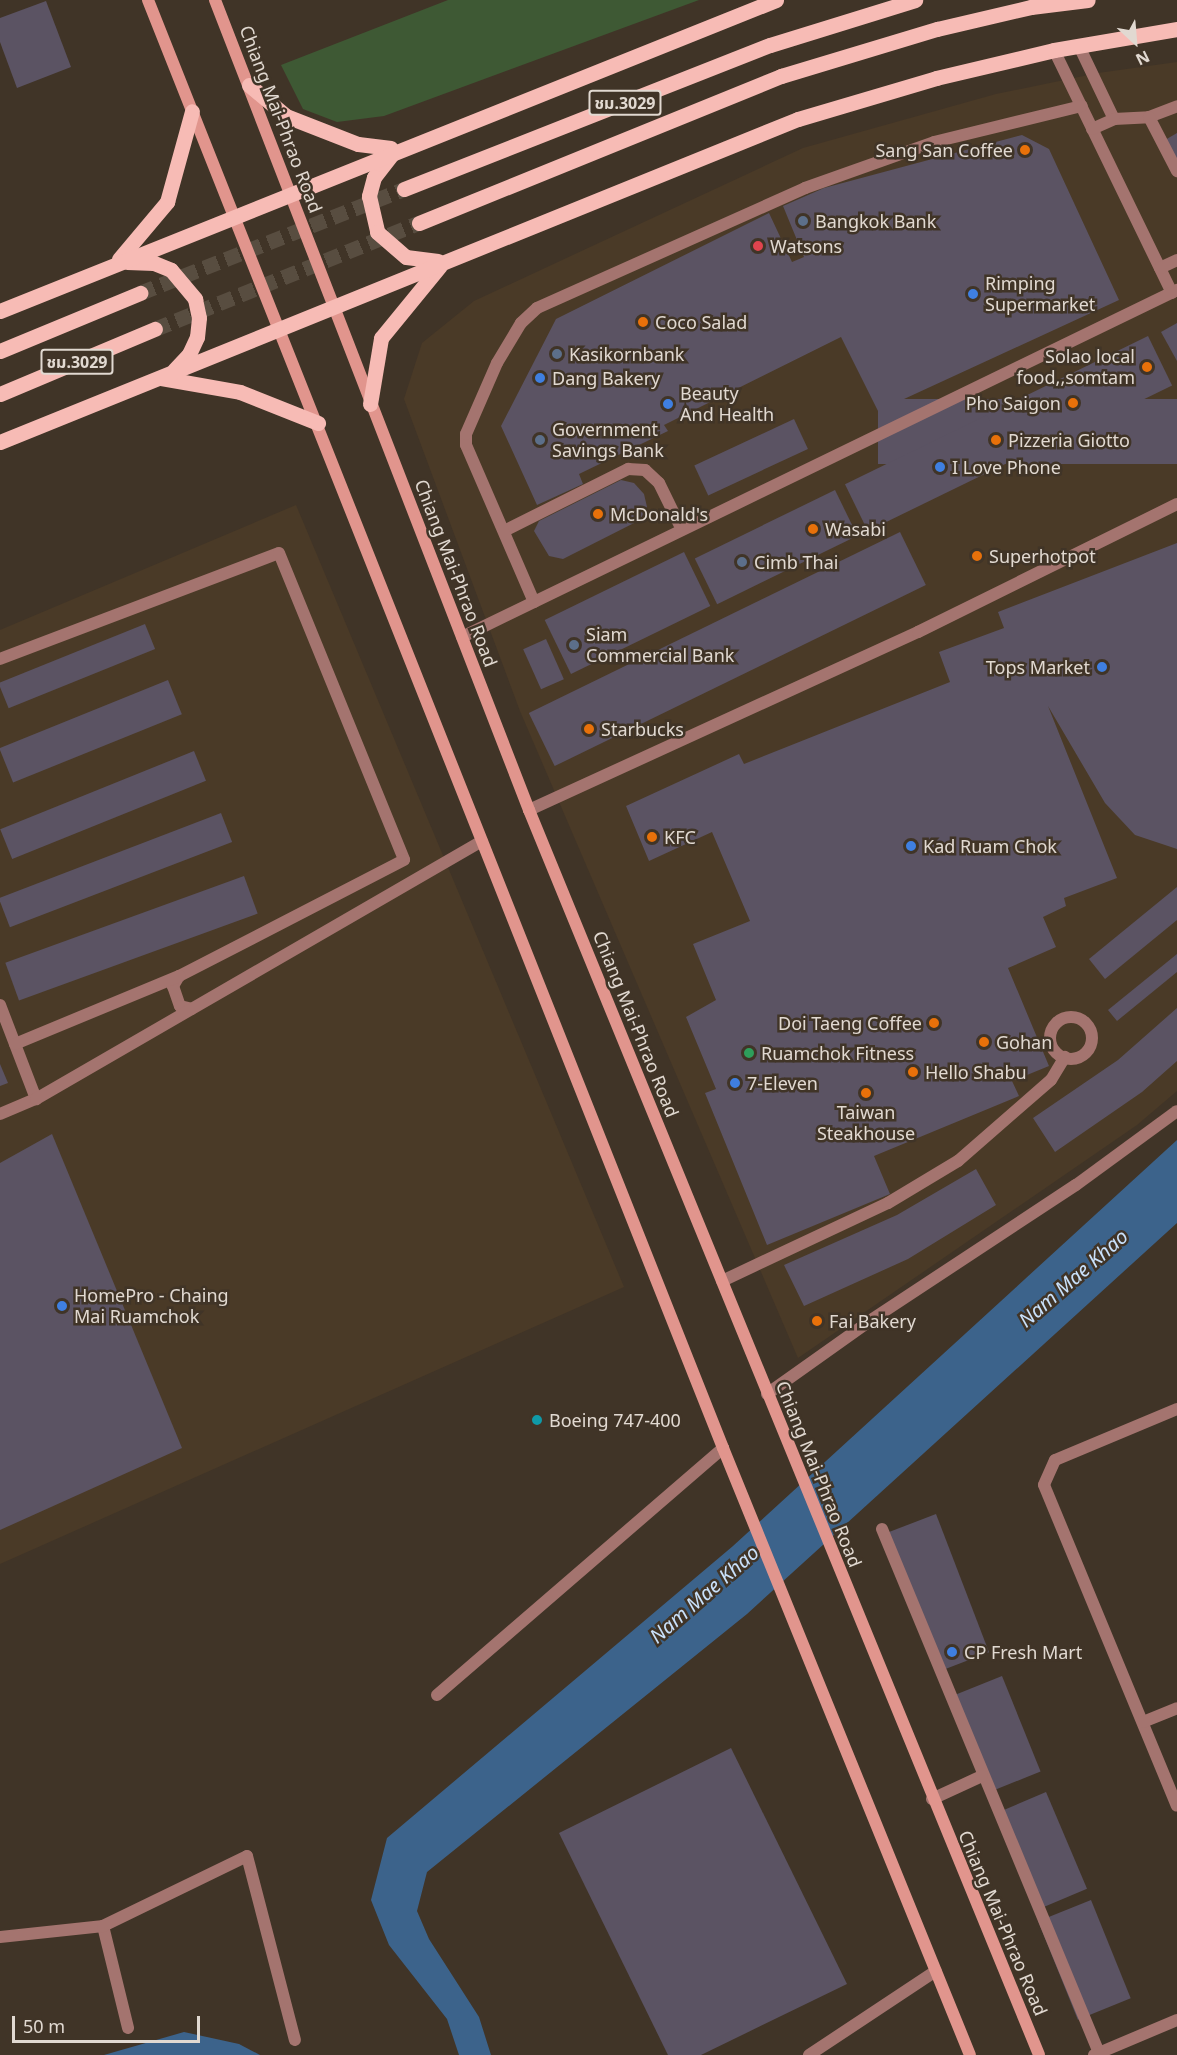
<!DOCTYPE html>
<html>
<head>
<meta charset="utf-8">
<style>
  body { margin:0 }
  #map { position:relative; width:1177px; height:2055px; overflow:hidden; background:#403427; font-family:"Noto Sans","Noto Sans Thai",sans-serif }
  div>[style] { position:absolute }
  [style*='--x'] { left:calc(var(--x)*1px); top:calc(var(--y)*1px); width:calc(var(--w)*1px); rotate:calc(var(--a)*1deg) }
  .built>* { inset:0; background:#4a3a27 }
  .green>* { inset:0; background:#3e5934 }
  .water>* { inset:0; background:#3c638b }
  .building>* { inset:0; background:#5b5363; transform-origin:0 0 }
  .primary-tunnel>* { height:15px; margin-top:-7.5px; transform-origin:0; background:repeating-linear-gradient(90deg,#584d40 0 15px,transparent 0 23px) }
  .lane>* { height:12px; margin:-6px; padding:0 6px; transform-origin:6px; border-radius:6px; background:#a4746f }
  .lane>.ring { margin:-6px; padding:0; box-sizing:content-box; background:none; border:12px solid #a4746f; border-radius:50% }
  .street>* { height:12px; margin:-6px; padding:0 6px; transform-origin:6px; border-radius:6px; background:#a4746f }
  .secondary>* { height:12px; margin:-6px; padding:0 6px; transform-origin:6px; border-radius:6px; background:#e1958d }
  .primary>* { height:15px; margin:-7.5px; padding:0 7.5px; transform-origin:7.5px; border-radius:7.5px; background:#f7bbb5 }
  .dots>* { width:16px; height:16px; translate:-50% -50%; box-sizing:border-box; border:3px solid #403427; border-radius:50% }
  span { translate:-50% -50%; white-space:nowrap; text-align:center; line-height:1.15; -webkit-text-stroke:5px #403427; paint-order:stroke }
  .shield-label span { padding:2px 4px; background:#403427; border:2px solid; border-radius:4px; -webkit-text-stroke-width:0 }
  .shield-label { font-size:16px; color:#e1d9d1; font-weight:700 }
  .street-label { font-size:18px; color:#e1d9d1 }
  .poi-label { font-size:18px; color:#e1d9d1 }
  .right { translate:-100% -50%; text-align:right }
  .left { translate:0 -50%; text-align:left }
  .water-label { font-size:20px; color:#c9e1fb; font-style:italic }
  .north { position:absolute; left:1105px; top:12px; width:60px; height:60px; -webkit-text-stroke:4px #403427; paint-order:stroke; rotate:154deg; font-size:16px; font-weight:700; line-height:24px; text-align:center; color:#e1d9d1 }
  .north::after { content:''; display:block; margin:auto; width:21px; height:27px; background:#e1d9d1; clip-path:polygon(50% 0,100% 100%,50% 72%,0 100%) }
  .scale { position:absolute; left:12px; top:2016px; width:188px; height:27px; box-sizing:border-box; border:3px solid #e1d9d1; border-top:0; padding-left:8px; font-size:18px; line-height:21px; white-space:nowrap; color:#e1d9d1; -webkit-text-stroke:4px #403427; paint-order:stroke }
</style>
</head>
<body>
<div id="map">
  <div class="built">
    <div style="clip-path:polygon(1177px 62px,1177px 1091px,1137px 1125px,798px 1358px,520px 711px,404px 399px,422px 343px,474px 301px,803px 148px,996px 94px,1098px 73px)"></div>
    <div style="clip-path:polygon(296px 505px,624px 1287px,0 1564px,0 630px)"></div>
  </div>
  <div class="green">
    <div style="clip-path:polygon(448px 0,699px 0,384px 116px,337px 122px,303px 109px,281px 65px)"></div>
  </div>
  <div class="water">
    <div style="clip-path:polygon(1177px 1140px,1177px 1223px,747px 1614px,427px 1872px,417px 1911px,429px 1939px,479px 2017px,491px 2055px,459px 2055px,447px 2019px,389px 1945px,371px 1900px,387px 1838px,733px 1546px)"></div>
    <div style="clip-path:polygon(184px 2032px,239px 2044px,260px 2055px,104px 2055px)"></div>
  </div>
  <div class="building">
    <div style="clip-path:polygon(46px 1px,71px 67px,17px 88px,0 42px,0 18px)"></div>
    <div style="clip-path:polygon(1177px 133px,1177px 160px,1165px 140px)"></div>
    <div style="clip-path:polygon(1022px 135px,1049px 149px,1119px 300px,878px 411px,841px 337px,664px 425px,668px 431px,579px 474px,583px 484px,537px 505px,501px 426px,556px 319px,769px 213px,792px 262px,804px 257px,783px 206px,824px 188px)"></div>
    <div style="clip-path:polygon(1177px 323px,1177px 361px,1161px 332px)"></div>
    <div style="left:1148px;top:336px;width:55px;height:157px;rotate:64deg"></div>
    <div style="left:1177px;top:399px;width:65px;height:299px;rotate:90deg"></div>
    <div style="left:987px;top:415px;width:52px;height:158px;rotate:64deg"></div>
    <div style="left:794px;top:419px;width:33px;height:110px;rotate:65deg"></div>
    <div style="clip-path:polygon(621px 480px,634px 483px,644px 494px,647px 507px,640px 520px,563px 559px,549px 556px,534px 531px,539px 521px)"></div>
    <div style="left:835px;top:490px;width:51px;height:156px;rotate:64deg"></div>
    <div style="left:900px;top:532px;width:59px;height:413px;rotate:64deg"></div>
    <div style="clip-path:polygon(1177px 543px,1177px 849px,1135px 835px,1105px 803px,1048px 706px,1117px 878px,1064px 898px,1066px 906px,1043px 917px,1056px 947px,1008px 968px,1049px 1066px,1012px 1081px,1019px 1096px,874px 1156px,890px 1194px,767px 1245px,705px 1093px,716px 1089px,686px 1017px,716px 1000px,693px 944px,750px 921px,712px 832px,649px 861px,626px 806px,739px 754px,744px 764px,950px 682px,939px 652px,1004px 628px,998px 612px)"></div>
    <div style="left:684px;top:552px;width:60px;height:155px;rotate:64deg"></div>
    <div style="left:145px;top:624px;width:27px;height:158px;rotate:68deg"></div>
    <div style="left:546px;top:639px;width:44px;height:25px;rotate:66deg"></div>
    <div style="left:168px;top:680px;width:37px;height:182px;rotate:68deg"></div>
    <div style="left:194px;top:751px;width:32px;height:209px;rotate:68deg"></div>
    <div style="left:221px;top:813px;width:31px;height:238px;rotate:69deg"></div>
    <div style="left:244px;top:876px;width:40px;height:254px;rotate:70deg"></div>
    <div style="clip-path:polygon(1177px 887px,1177px 920px,1105px 979px,1089px 959px)"></div>
    <div style="clip-path:polygon(1177px 954px,1177px 972px,1117px 1021px,1108px 1010px)"></div>
    <div style="clip-path:polygon(1177px 1008px,1177px 1061px,1142px 1092px,1055px 1152px,1033px 1118px,1118px 1060px)"></div>
    <div style="clip-path:polygon(0 1064px,8px 1083px,0 1086px)"></div>
    <div style="clip-path:polygon(52px 1134px,182px 1448px,0 1530px,0 1163px)"></div>
    <div style="clip-path:polygon(976px 1169px,996px 1205px,908px 1259px,804px 1306px,784px 1265px,897px 1215px)"></div>
    <div style="left:936px;top:1514px;width:148px;height:53px;rotate:69deg"></div>
    <div style="left:1002px;top:1676px;width:103px;height:55px;rotate:68deg"></div>
    <div style="clip-path:polygon(731px 1748px,847px 1984px,701px 2055px,668px 2055px,559px 1833px)"></div>
    <div style="left:1046px;top:1792px;width:105px;height:56px;rotate:67deg"></div>
    <div style="left:1091px;top:1900px;width:106px;height:57px;rotate:68deg"></div>
  </div>
  <div class="primary-tunnel">
    <div style="--x:140;--y:293;--w:284;--a:-21.5"></div>
    <div style="--x:155;--y:329;--w:284;--a:-21.9"></div>
  </div>
  <div class="lane">
    <div style="--x:1079;--y:46;--w:81;--a:64.4"></div>
    <div style="--x:1114;--y:119;--w:35;--a:-3"></div>
    <div style="--x:1149;--y:117;--w:30;--a:-21"></div>
    <div style="--x:1054;--y:50;--w:270;--a:64.1"></div>
    <div style="--x:1149;--y:117;--w:61;--a:62.6"></div>
    <div style="--x:1092;--y:129;--w:24;--a:-24"></div>
    <div style="--x:1160;--y:268;--w:19;--a:-25"></div>
    <div style="--x:504;--y:531;--w:139;--a:-26.6"></div>
    <div style="--x:628;--y:469;--w:17;--a:3"></div>
    <div style="--x:645;--y:470;--w:19;--a:43"></div>
    <div style="--x:659;--y:483;--w:52;--a:63.9"></div>
    <div style="--x:534;--y:602;--w:171;--a:-113.4"></div>
    <div style="--x:466;--y:445;--w:11;--a:-90"></div>
    <div style="--x:466;--y:434;--w:77;--a:-66.4"></div>
    <div style="--x:497;--y:363;--w:47;--a:-59"></div>
    <div style="--x:521;--y:323;--w:22;--a:-43"></div>
    <div style="--x:537;--y:308;--w:294;--a:-24.1"></div>
    <div style="--x:805;--y:188;--w:137;--a:-19.6"></div>
    <div style="--x:934;--y:142;--w:152;--a:-13.7"></div>
    <div style="--x:462;--y:637;--w:795;--a:-25.89"></div>
    <div style="--x:0;--y:659;--w:298;--a:-20.8"></div>
    <div style="--x:279;--y:553;--w:331;--a:67.8"></div>
    <div style="--x:404;--y:860;--w:253;--a:152.7"></div>
    <div style="--x:179;--y:976;--w:12;--a:121"></div>
    <div style="--x:173;--y:986;--w:21;--a:71"></div>
    <div style="--x:180;--y:1006;--w:12;--a:14"></div>
    <div style="--x:529;--y:810;--w:428;--a:-24.6"></div>
    <div style="--x:918;--y:632;--w:289;--a:-26.3"></div>
    <div style="--x:0;--y:1005;--w:101;--a:69"></div>
    <div class="ring" style="left:1050px;top:1017px;width:30px;height:30px"></div>
    <div style="--x:15;--y:1044;--w:178;--a:-22.5"></div>
    <div style="--x:0;--y:1114;--w:39;--a:-23"></div>
    <div style="--x:36;--y:1099;--w:515;--a:-30.05"></div>
    <div style="--x:722;--y:1281;--w:183;--a:-25.2"></div>
    <div style="--x:888;--y:1203;--w:82;--a:-31"></div>
    <div style="--x:958;--y:1161;--w:123;--a:-41.1"></div>
    <div style="--x:1051;--y:1080;--w:27;--a:-59"></div>
    <div style="--x:767;--y:1394;--w:128;--a:-35.4"></div>
    <div style="--x:871;--y:1320;--w:245;--a:-33.4"></div>
    <div style="--x:1076;--y:1185;--w:125;--a:-36.2"></div>
    <div style="--x:882;--y:1529;--w:567;--a:67.5"></div>
    <div style="--x:932;--y:1799;--w:55;--a:-24.7"></div>
  </div>
  <div class="street">
    <div style="--x:1177;--y:1409;--w:132;--a:157.3"></div>
    <div style="--x:1055;--y:1460;--w:27;--a:114"></div>
    <div style="--x:1044;--y:1485;--w:347;--a:67.5"></div>
    <div style="--x:437;--y:1695;--w:378;--a:-40.8"></div>
    <div style="--x:1143;--y:1722;--w:37;--a:-22"></div>
    <div style="--x:103;--y:1926;--w:105;--a:76.2"></div>
    <div style="--x:0;--y:1937;--w:104;--a:-6.1"></div>
    <div style="--x:103;--y:1926;--w:160;--a:-25.9"></div>
    <div style="--x:247;--y:1856;--w:190;--a:75.4"></div>
    <div style="--x:809;--y:2055;--w:152;--a:-33.5"></div>
    <div style="--x:1094;--y:2055;--w:90;--a:-22.9"></div>
  </div>
  <div class="secondary">
    <div style="--x:148;--y:0;--w:1558;--a:68.34"></div>
    <div style="--x:723;--y:1448;--w:655;--a:67.86"></div>
    <div style="--x:215;--y:0;--w:869;--a:68.81"></div>
    <div style="--x:529;--y:810;--w:1345;--a:67.72"></div>
  </div>
  <div class="primary">
    <div style="--x:249;--y:85;--w:48;--a:40"></div>
    <div style="--x:286;--y:116;--w:77;--a:21.3"></div>
    <div style="--x:358;--y:144;--w:33;--a:7"></div>
    <div style="--x:393;--y:153;--w:31;--a:128"></div>
    <div style="--x:374;--y:177;--w:20;--a:105"></div>
    <div style="--x:369;--y:196;--w:37;--a:77"></div>
    <div style="--x:377;--y:232;--w:38;--a:41"></div>
    <div style="--x:406;--y:257;--w:32;--a:7"></div>
    <div style="--x:404;--y:189;--w:393;--a:-21.5"></div>
    <div style="--x:770;--y:45;--w:152;--a:-17.2"></div>
    <div style="--x:419;--y:223;--w:391;--a:-22.1"></div>
    <div style="--x:781;--y:76;--w:163;--a:-16.8"></div>
    <div style="--x:937;--y:29;--w:97;--a:-13.2"></div>
    <div style="--x:1031;--y:7;--w:57;--a:-7"></div>
    <div style="--x:119;--y:259;--w:75;--a:-49.9"></div>
    <div style="--x:167;--y:202;--w:94;--a:-74.6"></div>
    <div style="--x:127;--y:262;--w:27;--a:2"></div>
    <div style="--x:154;--y:263;--w:18;--a:22"></div>
    <div style="--x:171;--y:270;--w:38;--a:50"></div>
    <div style="--x:195;--y:299;--w:19;--a:78"></div>
    <div style="--x:199;--y:318;--w:19;--a:96"></div>
    <div style="--x:197;--y:337;--w:19;--a:115"></div>
    <div style="--x:189;--y:354;--w:22;--a:133"></div>
    <div style="--x:0;--y:311;--w:836;--a:-21.84"></div>
    <div style="--x:0;--y:351;--w:152;--a:-22.5"></div>
    <div style="--x:161;--y:378;--w:80;--a:10"></div>
    <div style="--x:240;--y:392;--w:84;--a:21.7"></div>
    <div style="--x:0;--y:394;--w:168;--a:-22.8"></div>
    <div style="--x:370;--y:404;--w:67;--a:-80.5"></div>
    <div style="--x:381;--y:338;--w:93;--a:-50.7"></div>
    <div style="--x:0;--y:442;--w:861;--a:-22.04"></div>
    <div style="--x:798;--y:119;--w:144;--a:-16.5"></div>
    <div style="--x:936;--y:78;--w:121;--a:-13.3"></div>
    <div style="--x:1054;--y:50;--w:125;--a:-9.7"></div>
  </div>
  <div class="dots">
    <div style="left:1025px;top:150px;background:#e8710a"></div>
    <div style="left:803px;top:221px;background:#5c6f8a"></div>
    <div style="left:758px;top:246px;background:#e0444e"></div>
    <div style="left:973px;top:294px;background:#3f7fe0"></div>
    <div style="left:643px;top:322px;background:#e8710a"></div>
    <div style="left:557px;top:354px;background:#5c6f8a"></div>
    <div style="left:1147px;top:367px;background:#e8710a"></div>
    <div style="left:540px;top:378px;background:#3f7fe0"></div>
    <div style="left:1073px;top:403px;background:#e8710a"></div>
    <div style="left:668px;top:404px;background:#3f7fe0"></div>
    <div style="left:540px;top:440px;background:#5c6f8a"></div>
    <div style="left:996px;top:440px;background:#e8710a"></div>
    <div style="left:940px;top:467px;background:#3f7fe0"></div>
    <div style="left:598px;top:514px;background:#e8710a"></div>
    <div style="left:813px;top:529px;background:#e8710a"></div>
    <div style="left:977px;top:556px;background:#e8710a"></div>
    <div style="left:742px;top:562px;background:#5c6f8a"></div>
    <div style="left:574px;top:645px;background:#5c6f8a"></div>
    <div style="left:1102px;top:667px;background:#3f7fe0"></div>
    <div style="left:589px;top:729px;background:#e8710a"></div>
    <div style="left:652px;top:837px;background:#e8710a"></div>
    <div style="left:911px;top:846px;background:#3f7fe0"></div>
    <div style="left:934px;top:1023px;background:#e8710a"></div>
    <div style="left:984px;top:1042px;background:#e8710a"></div>
    <div style="left:749px;top:1053px;background:#2e9e5b"></div>
    <div style="left:913px;top:1072px;background:#e8710a"></div>
    <div style="left:735px;top:1083px;background:#3f7fe0"></div>
    <div style="left:866px;top:1093px;background:#e8710a"></div>
    <div style="left:62px;top:1306px;background:#3f7fe0"></div>
    <div style="left:817px;top:1321px;background:#e8710a"></div>
    <div style="left:537px;top:1420px;background:#0f9aa8"></div>
    <div style="left:952px;top:1652px;background:#3f7fe0"></div>
  </div>
  <div class="shield-label">
    <span style="left:625px;top:103px">ชม.3029</span>
    <span style="left:77px;top:362px">ชม.3029</span>
  </div>
  <div class="street-label">
    <span style="left:281px;top:119px;rotate:69deg">Chiang Mai-Phrao Road</span>
    <span style="left:456px;top:573px;rotate:69deg">Chiang Mai-Phrao Road</span>
    <span style="left:636px;top:1024px;rotate:68deg">Chiang Mai-Phrao Road</span>
    <span style="left:819px;top:1474px;rotate:68deg">Chiang Mai-Phrao Road</span>
    <span style="left:1003px;top:1923px;rotate:67deg">Chiang Mai-Phrao Road</span>
  </div>
  <div class="poi-label">
    <span class="right" style="left:1013px;top:150px">Sang San Coffee</span>
    <span class="left" style="left:815px;top:221px">Bangkok Bank</span>
    <span class="left" style="left:770px;top:246px">Watsons</span>
    <span class="left" style="left:985px;top:294px">Rimping<br>Supermarket</span>
    <span class="left" style="left:655px;top:322px">Coco Salad</span>
    <span class="left" style="left:569px;top:354px">Kasikornbank</span>
    <span class="right" style="left:1135px;top:367px">Solao local<br>food,,somtam</span>
    <span class="left" style="left:552px;top:378px">Dang Bakery</span>
    <span class="left" style="left:680px;top:404px">Beauty<br>And Health</span>
    <span class="right" style="left:1061px;top:403px">Pho Saigon</span>
    <span class="left" style="left:552px;top:440px">Government<br>Savings Bank</span>
    <span class="left" style="left:1008px;top:440px">Pizzeria Giotto</span>
    <span class="left" style="left:952px;top:467px">I Love Phone</span>
    <span class="left" style="left:610px;top:514px">McDonald's</span>
    <span class="left" style="left:825px;top:529px">Wasabi</span>
    <span class="left" style="left:989px;top:556px">Superhotpot</span>
    <span class="left" style="left:754px;top:562px">Cimb Thai</span>
    <span class="left" style="left:586px;top:645px">Siam<br>Commercial Bank</span>
    <span class="right" style="left:1090px;top:667px">Tops Market</span>
    <span class="left" style="left:601px;top:729px">Starbucks</span>
    <span class="left" style="left:664px;top:837px">KFC</span>
    <span class="left" style="left:923px;top:846px">Kad Ruam Chok</span>
    <span class="right" style="left:922px;top:1023px">Doi Taeng Coffee</span>
    <span class="left" style="left:996px;top:1042px">Gohan</span>
    <span class="left" style="left:761px;top:1053px">Ruamchok Fitness</span>
    <span class="left" style="left:925px;top:1072px">Hello Shabu</span>
    <span class="left" style="left:747px;top:1083px">7-Eleven</span>
    <span style="left:866px;top:1123px">Taiwan<br>Steakhouse</span>
    <span class="left" style="left:74px;top:1306px">HomePro - Chaing<br>Mai Ruamchok</span>
    <span class="left" style="left:829px;top:1321px">Fai Bakery</span>
    <span class="left" style="left:549px;top:1420px">Boeing 747-400</span>
    <span class="left" style="left:964px;top:1652px">CP Fresh Mart</span>
  </div>
  <div class="water-label">
    <span style="left:1073px;top:1278px;rotate:-41deg">Nam Mae Khao</span>
    <span style="left:704px;top:1594px;rotate:-41deg">Nam Mae Khao</span>
  </div>
  <div class="north">N</div>
  <div class="scale">50 m</div>
</div>
</body>
</html>
